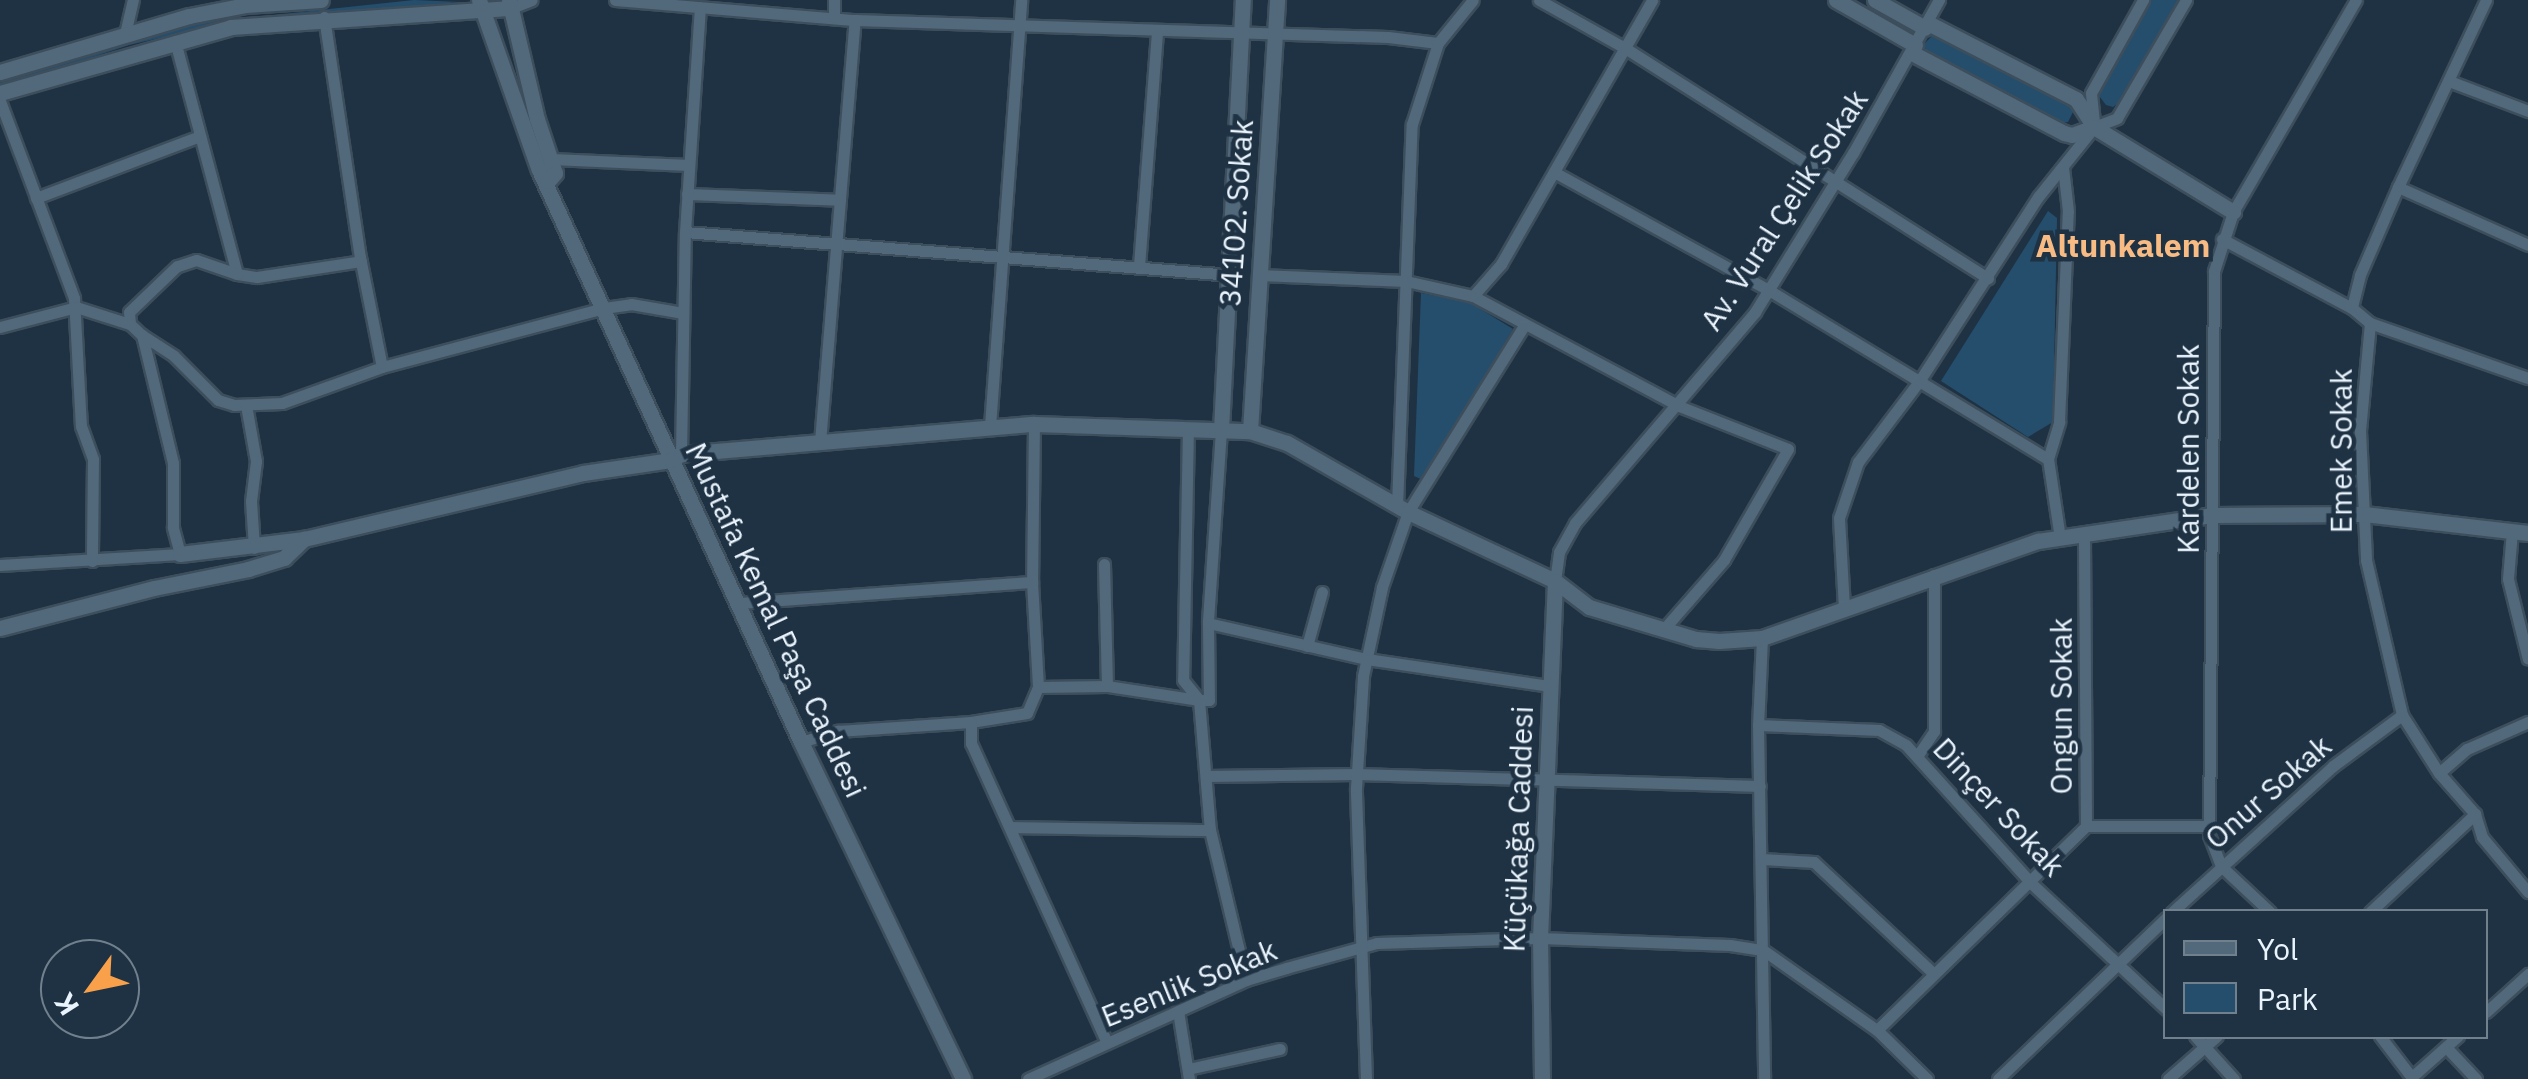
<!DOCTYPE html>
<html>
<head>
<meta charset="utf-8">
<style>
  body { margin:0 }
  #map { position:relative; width:2528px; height:1079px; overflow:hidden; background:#1e3243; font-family:"IBM Plex Sans",sans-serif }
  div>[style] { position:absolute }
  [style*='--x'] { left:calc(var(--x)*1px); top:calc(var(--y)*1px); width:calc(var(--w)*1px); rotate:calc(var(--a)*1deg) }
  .green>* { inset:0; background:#254e6d }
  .roads { filter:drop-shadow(2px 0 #3d4e5c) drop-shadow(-2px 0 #3d4e5c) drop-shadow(0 2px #3d4e5c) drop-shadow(0 -2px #3d4e5c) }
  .street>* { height:11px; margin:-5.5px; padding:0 5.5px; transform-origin:5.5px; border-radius:5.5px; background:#52697c }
  .secondary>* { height:15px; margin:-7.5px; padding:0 7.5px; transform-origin:7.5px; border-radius:7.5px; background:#52697c }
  span { translate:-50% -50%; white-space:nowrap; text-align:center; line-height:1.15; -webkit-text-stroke:9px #1e3243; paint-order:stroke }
  .street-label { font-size:30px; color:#eaf4fd }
  .neighbourhood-label { font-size:32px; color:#f8bb84; font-weight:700 }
  .legend { position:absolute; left:2163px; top:909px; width:325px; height:130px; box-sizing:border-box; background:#1e3243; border:2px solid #70808d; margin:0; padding:12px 18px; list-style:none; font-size:30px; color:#eaf4fd }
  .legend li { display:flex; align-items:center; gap:20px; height:50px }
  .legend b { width:50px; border:2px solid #70808d }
  .north { position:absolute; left:40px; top:939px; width:100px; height:100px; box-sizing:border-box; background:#1e3243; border:2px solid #70808d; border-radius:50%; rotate:237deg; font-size:28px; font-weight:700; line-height:40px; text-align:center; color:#eaf4fd }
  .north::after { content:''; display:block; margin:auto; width:35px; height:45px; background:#f8a14a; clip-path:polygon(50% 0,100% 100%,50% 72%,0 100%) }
</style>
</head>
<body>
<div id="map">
  <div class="green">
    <div style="clip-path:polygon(414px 0,460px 2px,220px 24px,129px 45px,0 88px,0 82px,187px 24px)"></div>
    <div style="clip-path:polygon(2150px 0,2179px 0,2120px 102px,2113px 107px,2106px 105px,2096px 92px)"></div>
    <div style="clip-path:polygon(1935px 33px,2071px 104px,2073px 112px,2068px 122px,2059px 123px,1930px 56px,1923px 45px)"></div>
    <div style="clip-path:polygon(2048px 211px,2057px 218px,2053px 422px,2028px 437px,1941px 381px)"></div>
    <div style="clip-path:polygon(1421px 293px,1469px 302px,1513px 329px,1423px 480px,1414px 476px)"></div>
  </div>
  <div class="roads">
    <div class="street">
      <div style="--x:615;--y:0;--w:241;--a:4.8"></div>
      <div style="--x:855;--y:20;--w:533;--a:1.83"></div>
      <div style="--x:1388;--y:37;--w:50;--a:6.8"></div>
      <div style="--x:1539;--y:0;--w:98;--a:29.2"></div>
      <div style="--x:1625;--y:48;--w:430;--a:32.4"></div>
      <div style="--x:2486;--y:0;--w:207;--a:115.2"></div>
      <div style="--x:2398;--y:187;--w:96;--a:113.4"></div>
      <div style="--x:2360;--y:275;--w:34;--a:104"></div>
      <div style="--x:2352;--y:308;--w:23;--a:40"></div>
      <div style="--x:2370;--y:323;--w:108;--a:95.3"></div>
      <div style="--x:2360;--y:431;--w:129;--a:87.3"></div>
      <div style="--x:2366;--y:560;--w:159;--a:76.9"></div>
      <div style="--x:2402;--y:715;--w:69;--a:57.5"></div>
      <div style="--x:2439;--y:773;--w:55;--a:48.7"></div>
      <div style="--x:2475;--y:814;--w:24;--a:73"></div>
      <div style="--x:2482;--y:837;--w:72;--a:50.1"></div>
      <div style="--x:511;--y:8;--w:22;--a:-21"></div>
      <div style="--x:324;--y:17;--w:243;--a:81.5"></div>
      <div style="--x:360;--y:257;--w:112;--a:78.7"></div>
      <div style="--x:834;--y:17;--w:17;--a:-90"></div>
      <div style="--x:125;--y:34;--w:35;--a:-77"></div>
      <div style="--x:175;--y:41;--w:241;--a:75.1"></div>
      <div style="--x:237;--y:274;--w:20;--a:9"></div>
      <div style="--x:257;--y:277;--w:105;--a:-8.7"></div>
      <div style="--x:2449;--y:81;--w:85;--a:20.8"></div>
      <div style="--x:0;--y:101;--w:210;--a:69.4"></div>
      <div style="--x:74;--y:298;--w:128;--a:86.9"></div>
      <div style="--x:81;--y:426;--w:35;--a:70"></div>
      <div style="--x:93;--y:459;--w:102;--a:90.6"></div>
      <div style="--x:2094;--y:122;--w:29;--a:-96"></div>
      <div style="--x:2091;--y:93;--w:107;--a:-60.8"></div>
      <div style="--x:551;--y:159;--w:138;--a:2.5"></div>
      <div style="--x:1554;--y:172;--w:243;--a:28.8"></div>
      <div style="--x:1767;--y:289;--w:328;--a:31.2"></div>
      <div style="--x:2398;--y:187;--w:142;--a:24"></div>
      <div style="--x:687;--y:194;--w:153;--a:2.2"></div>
      <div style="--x:36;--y:198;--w:175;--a:-20.7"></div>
      <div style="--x:685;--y:232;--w:548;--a:4.5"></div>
      <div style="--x:2222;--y:239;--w:147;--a:28"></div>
      <div style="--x:1139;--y:266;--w:236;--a:-85.6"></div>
      <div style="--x:237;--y:274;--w:43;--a:-161.1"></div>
      <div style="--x:196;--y:260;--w:20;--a:162"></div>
      <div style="--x:177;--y:266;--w:66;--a:136.2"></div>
      <div style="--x:129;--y:312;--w:12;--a:85"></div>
      <div style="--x:130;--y:324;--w:16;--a:43"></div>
      <div style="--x:142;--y:335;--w:38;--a:33"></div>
      <div style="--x:174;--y:356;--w:62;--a:45"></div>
      <div style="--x:218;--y:400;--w:17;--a:17"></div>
      <div style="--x:234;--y:405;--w:48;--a:-2.4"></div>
      <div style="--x:282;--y:403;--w:106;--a:-19.8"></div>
      <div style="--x:382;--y:367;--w:230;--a:-14.9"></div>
      <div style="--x:604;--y:308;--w:27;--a:-8"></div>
      <div style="--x:631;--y:304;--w:53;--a:9.8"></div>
      <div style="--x:1259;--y:275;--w:147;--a:2.3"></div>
      <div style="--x:1406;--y:281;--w:69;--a:12.6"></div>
      <div style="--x:1473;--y:296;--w:234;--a:28.1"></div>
      <div style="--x:1679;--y:406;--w:117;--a:21.5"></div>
      <div style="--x:1788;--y:449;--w:128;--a:120"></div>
      <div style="--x:1724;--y:560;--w:93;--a:131.1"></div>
      <div style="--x:1473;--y:296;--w:43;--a:-48.8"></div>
      <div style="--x:1501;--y:264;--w:304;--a:-60.2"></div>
      <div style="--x:2370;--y:323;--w:167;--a:19.2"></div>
      <div style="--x:0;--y:327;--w:79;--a:-14.7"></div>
      <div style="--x:76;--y:307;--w:57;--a:17.5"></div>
      <div style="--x:246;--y:405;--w:57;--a:79.9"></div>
      <div style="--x:256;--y:461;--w:40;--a:97.1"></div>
      <div style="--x:251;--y:501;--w:47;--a:86.3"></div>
      <div style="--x:1034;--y:424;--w:158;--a:90.7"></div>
      <div style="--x:1032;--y:582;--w:105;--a:86.7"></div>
      <div style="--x:1038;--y:687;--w:28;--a:113"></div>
      <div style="--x:1027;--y:713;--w:57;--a:170.9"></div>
      <div style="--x:971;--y:722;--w:21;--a:90"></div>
      <div style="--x:971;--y:743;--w:329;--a:65.6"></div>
      <div style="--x:990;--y:426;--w:427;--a:-85.8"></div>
      <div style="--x:1188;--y:428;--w:252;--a:91.1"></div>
      <div style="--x:1183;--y:680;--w:26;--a:51"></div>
      <div style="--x:1221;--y:430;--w:193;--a:93.9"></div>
      <div style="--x:1208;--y:623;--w:77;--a:89.3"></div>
      <div style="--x:1209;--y:700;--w:10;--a:180"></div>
      <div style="--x:1199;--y:700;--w:130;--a:85.2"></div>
      <div style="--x:1210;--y:830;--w:154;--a:76.5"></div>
      <div style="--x:820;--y:442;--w:423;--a:-85.3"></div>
      <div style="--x:681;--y:454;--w:222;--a:-89"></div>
      <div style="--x:685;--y:232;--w:225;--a:-86.2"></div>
      <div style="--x:1397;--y:506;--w:382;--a:-87.8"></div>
      <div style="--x:1412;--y:124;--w:85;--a:-72.2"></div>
      <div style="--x:1438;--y:43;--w:55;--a:-50.9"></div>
      <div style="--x:2512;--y:531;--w:48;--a:94.8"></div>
      <div style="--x:2508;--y:579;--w:82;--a:76"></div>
      <div style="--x:2060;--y:538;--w:80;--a:-98.6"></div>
      <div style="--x:2048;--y:459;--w:39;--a:-73"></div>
      <div style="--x:2059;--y:422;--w:211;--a:-87.6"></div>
      <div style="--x:2068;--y:211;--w:44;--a:-96.5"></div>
      <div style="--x:1104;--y:564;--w:122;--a:88.6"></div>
      <div style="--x:0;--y:565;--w:180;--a:-3.5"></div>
      <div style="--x:180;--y:554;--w:28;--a:-105"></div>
      <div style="--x:173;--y:527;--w:64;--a:-90"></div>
      <div style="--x:173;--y:463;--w:132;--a:-103.6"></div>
      <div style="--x:1555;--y:581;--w:29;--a:-82"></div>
      <div style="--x:1559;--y:552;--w:33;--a:-61"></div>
      <div style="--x:1575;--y:523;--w:277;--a:-49.5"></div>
      <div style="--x:1755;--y:312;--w:187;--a:-58.4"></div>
      <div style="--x:1853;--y:153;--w:176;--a:-60.7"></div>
      <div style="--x:738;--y:603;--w:295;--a:-4.1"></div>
      <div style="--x:1844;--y:608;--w:90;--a:-93.2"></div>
      <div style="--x:1839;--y:518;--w:59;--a:-71.3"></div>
      <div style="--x:1858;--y:462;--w:103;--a:-52.9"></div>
      <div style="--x:1920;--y:380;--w:218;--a:-57.2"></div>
      <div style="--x:2038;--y:197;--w:90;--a:-51.3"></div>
      <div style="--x:2094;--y:127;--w:25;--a:-21"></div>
      <div style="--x:2117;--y:118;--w:137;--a:-59.7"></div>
      <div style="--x:1208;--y:623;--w:163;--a:12.8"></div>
      <div style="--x:1367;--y:659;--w:185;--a:8.4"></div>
      <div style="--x:1762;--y:638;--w:87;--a:92.6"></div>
      <div style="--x:1758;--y:725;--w:354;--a:89"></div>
      <div style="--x:1307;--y:646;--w:56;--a:-74.5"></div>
      <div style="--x:1038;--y:687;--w:69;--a:-0.8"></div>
      <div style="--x:1107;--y:686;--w:93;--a:8.7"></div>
      <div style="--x:1758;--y:725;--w:121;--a:2.4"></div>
      <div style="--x:1879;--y:730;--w:31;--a:29"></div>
      <div style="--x:1906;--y:745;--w:188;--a:47.8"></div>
      <div style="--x:2032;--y:884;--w:183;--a:43"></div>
      <div style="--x:801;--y:742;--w:39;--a:-17"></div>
      <div style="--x:838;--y:731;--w:133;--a:-3.9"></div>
      <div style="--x:1918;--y:755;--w:29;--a:-56"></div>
      <div style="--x:1934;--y:731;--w:156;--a:-90"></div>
      <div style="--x:2439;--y:773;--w:37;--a:-41"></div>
      <div style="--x:2467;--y:749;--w:67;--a:-23.9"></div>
      <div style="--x:1206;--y:776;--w:150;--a:-0.8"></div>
      <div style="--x:1356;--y:774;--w:404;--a:1.7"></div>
      <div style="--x:2086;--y:826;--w:123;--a:0"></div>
      <div style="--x:1012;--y:827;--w:198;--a:0.9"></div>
      <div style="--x:1762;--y:859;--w:52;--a:3.3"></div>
      <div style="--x:1814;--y:862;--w:163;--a:43"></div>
      <div style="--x:2172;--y:912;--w:217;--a:-42.2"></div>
      <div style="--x:2333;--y:766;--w:86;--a:-36.5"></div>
      <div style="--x:2270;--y:912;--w:67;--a:-136.8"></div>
      <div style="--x:2221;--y:866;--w:33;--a:-111"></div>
      <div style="--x:2209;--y:835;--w:564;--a:-89.49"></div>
      <div style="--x:2214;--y:271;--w:62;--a:-72.1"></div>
      <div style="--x:2233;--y:212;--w:245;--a:-59.9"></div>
      <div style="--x:2370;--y:912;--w:144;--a:-43"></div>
      <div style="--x:1178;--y:1011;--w:69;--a:80.8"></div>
      <div style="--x:2486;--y:1012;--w:57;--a:-42.1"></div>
      <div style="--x:1877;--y:1030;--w:292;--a:-44.3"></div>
      <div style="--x:2086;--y:826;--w:292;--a:-90.4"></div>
      <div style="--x:2195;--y:1036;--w:58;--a:47.8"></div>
      <div style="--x:2380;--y:1036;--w:54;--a:52.5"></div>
      <div style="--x:2446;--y:1047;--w:44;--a:46.8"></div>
      <div style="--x:1188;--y:1069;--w:94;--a:-12.3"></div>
      <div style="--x:2414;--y:1075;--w:59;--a:-41.6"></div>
      <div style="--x:1028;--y:1079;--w:239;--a:-24.4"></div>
      <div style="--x:1246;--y:980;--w:42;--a:-16.7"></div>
      <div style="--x:1286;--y:968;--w:94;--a:-15.4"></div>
      <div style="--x:1377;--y:943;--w:163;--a:-1.8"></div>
      <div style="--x:1540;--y:938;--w:190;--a:2.1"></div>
      <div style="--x:1730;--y:945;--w:33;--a:9"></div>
      <div style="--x:1763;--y:950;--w:139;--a:35.1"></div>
      <div style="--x:1877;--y:1030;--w:70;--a:44.4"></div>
      <div style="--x:1366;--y:1079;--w:291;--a:-92"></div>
      <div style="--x:1356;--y:788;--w:112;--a:-86.4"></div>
      <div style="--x:1363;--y:676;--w:91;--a:-77.9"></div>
      <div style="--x:1382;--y:587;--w:79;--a:-70.9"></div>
      <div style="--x:1408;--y:512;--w:219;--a:-58.1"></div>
      <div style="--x:1998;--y:1079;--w:233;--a:-43.8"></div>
      <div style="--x:2168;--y:1079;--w:65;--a:-41.3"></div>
    </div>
    <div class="secondary">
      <div style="--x:479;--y:0;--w:180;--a:70.6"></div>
      <div style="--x:539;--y:170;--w:629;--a:65.39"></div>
      <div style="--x:801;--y:742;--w:374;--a:64.3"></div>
      <div style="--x:509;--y:0;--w:122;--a:76.8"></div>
      <div style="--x:537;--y:119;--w:57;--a:71.6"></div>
      <div style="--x:555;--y:173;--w:11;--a:131"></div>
      <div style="--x:1836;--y:0;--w:91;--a:29.7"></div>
      <div style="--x:1875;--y:0;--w:57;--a:29.2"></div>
      <div style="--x:1928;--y:23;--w:166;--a:27.2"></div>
      <div style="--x:2076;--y:99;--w:33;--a:57"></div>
      <div style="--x:2094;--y:127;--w:163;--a:31.4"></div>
      <div style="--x:1912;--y:53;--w:172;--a:27.8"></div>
      <div style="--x:2064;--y:133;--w:8;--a:14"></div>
      <div style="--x:2072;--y:135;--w:23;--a:-20"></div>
      <div style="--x:0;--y:72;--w:197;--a:-16.5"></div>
      <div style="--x:189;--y:16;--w:57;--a:-11.1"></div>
      <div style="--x:245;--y:5;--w:76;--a:-3.8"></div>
      <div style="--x:0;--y:93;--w:240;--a:-15.9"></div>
      <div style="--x:231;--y:27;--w:281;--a:-3.9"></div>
      <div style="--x:1221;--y:430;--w:431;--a:-87.1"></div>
      <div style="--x:1250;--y:431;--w:432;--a:-86.4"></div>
      <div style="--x:180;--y:554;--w:125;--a:-6.9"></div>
      <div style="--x:304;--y:539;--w:287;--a:-13.3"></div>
      <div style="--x:583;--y:473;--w:89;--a:-8.4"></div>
      <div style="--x:671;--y:460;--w:12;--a:-31"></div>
      <div style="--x:681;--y:454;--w:354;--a:-4.9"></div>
      <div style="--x:1034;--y:424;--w:216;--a:1.9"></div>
      <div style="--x:1250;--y:431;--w:39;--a:18"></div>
      <div style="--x:1287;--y:443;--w:139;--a:29.7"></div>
      <div style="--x:1408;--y:512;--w:162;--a:25.1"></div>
      <div style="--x:1555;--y:581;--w:43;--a:37.4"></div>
      <div style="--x:1589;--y:607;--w:112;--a:16.7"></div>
      <div style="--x:1696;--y:639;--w:23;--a:5"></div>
      <div style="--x:1719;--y:641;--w:43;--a:-4"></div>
      <div style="--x:1762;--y:638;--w:293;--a:-19.4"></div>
      <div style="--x:2038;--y:541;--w:177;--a:-8.5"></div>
      <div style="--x:2213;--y:515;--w:151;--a:-0.4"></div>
      <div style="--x:2364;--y:514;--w:165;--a:6.6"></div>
      <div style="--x:0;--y:628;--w:159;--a:-14.6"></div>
      <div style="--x:154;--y:588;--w:96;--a:-11.4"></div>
      <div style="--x:248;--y:569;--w:38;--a:-17"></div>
      <div style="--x:284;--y:558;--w:28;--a:-44"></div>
      <div style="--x:1542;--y:1079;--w:141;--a:-90.8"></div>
      <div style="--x:1540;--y:938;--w:357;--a:-87.6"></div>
    </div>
  </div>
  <div class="street-label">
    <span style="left:1784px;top:210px;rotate:-57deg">Av. Vural Çelik Sokak</span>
    <span style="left:1236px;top:213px;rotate:-86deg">34102. Sokak</span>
    <span style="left:2188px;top:449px;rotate:-90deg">Kardelen Sokak</span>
    <span style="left:2341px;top:451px;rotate:-90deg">Emek Sokak</span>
    <span style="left:776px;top:620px;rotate:65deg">Mustafa Kemal Paşa Caddesi</span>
    <span style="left:2061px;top:706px;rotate:-90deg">Ongun Sokak</span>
    <span style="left:2268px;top:792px;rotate:-41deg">Onur Sokak</span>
    <span style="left:1999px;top:807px;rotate:47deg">Dinçer Sokak</span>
    <span style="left:1518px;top:829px;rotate:-88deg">Küçükağa Caddesi</span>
    <span style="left:1189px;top:983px;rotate:-22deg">Esenlik Sokak</span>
  </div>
  <div class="neighbourhood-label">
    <span style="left:2123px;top:245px">Altunkalem</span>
  </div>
  <ul class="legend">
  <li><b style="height:12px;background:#52697c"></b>Yol</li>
  <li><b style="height:28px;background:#254e6d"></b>Park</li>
  </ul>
  <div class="north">K</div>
</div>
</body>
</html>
